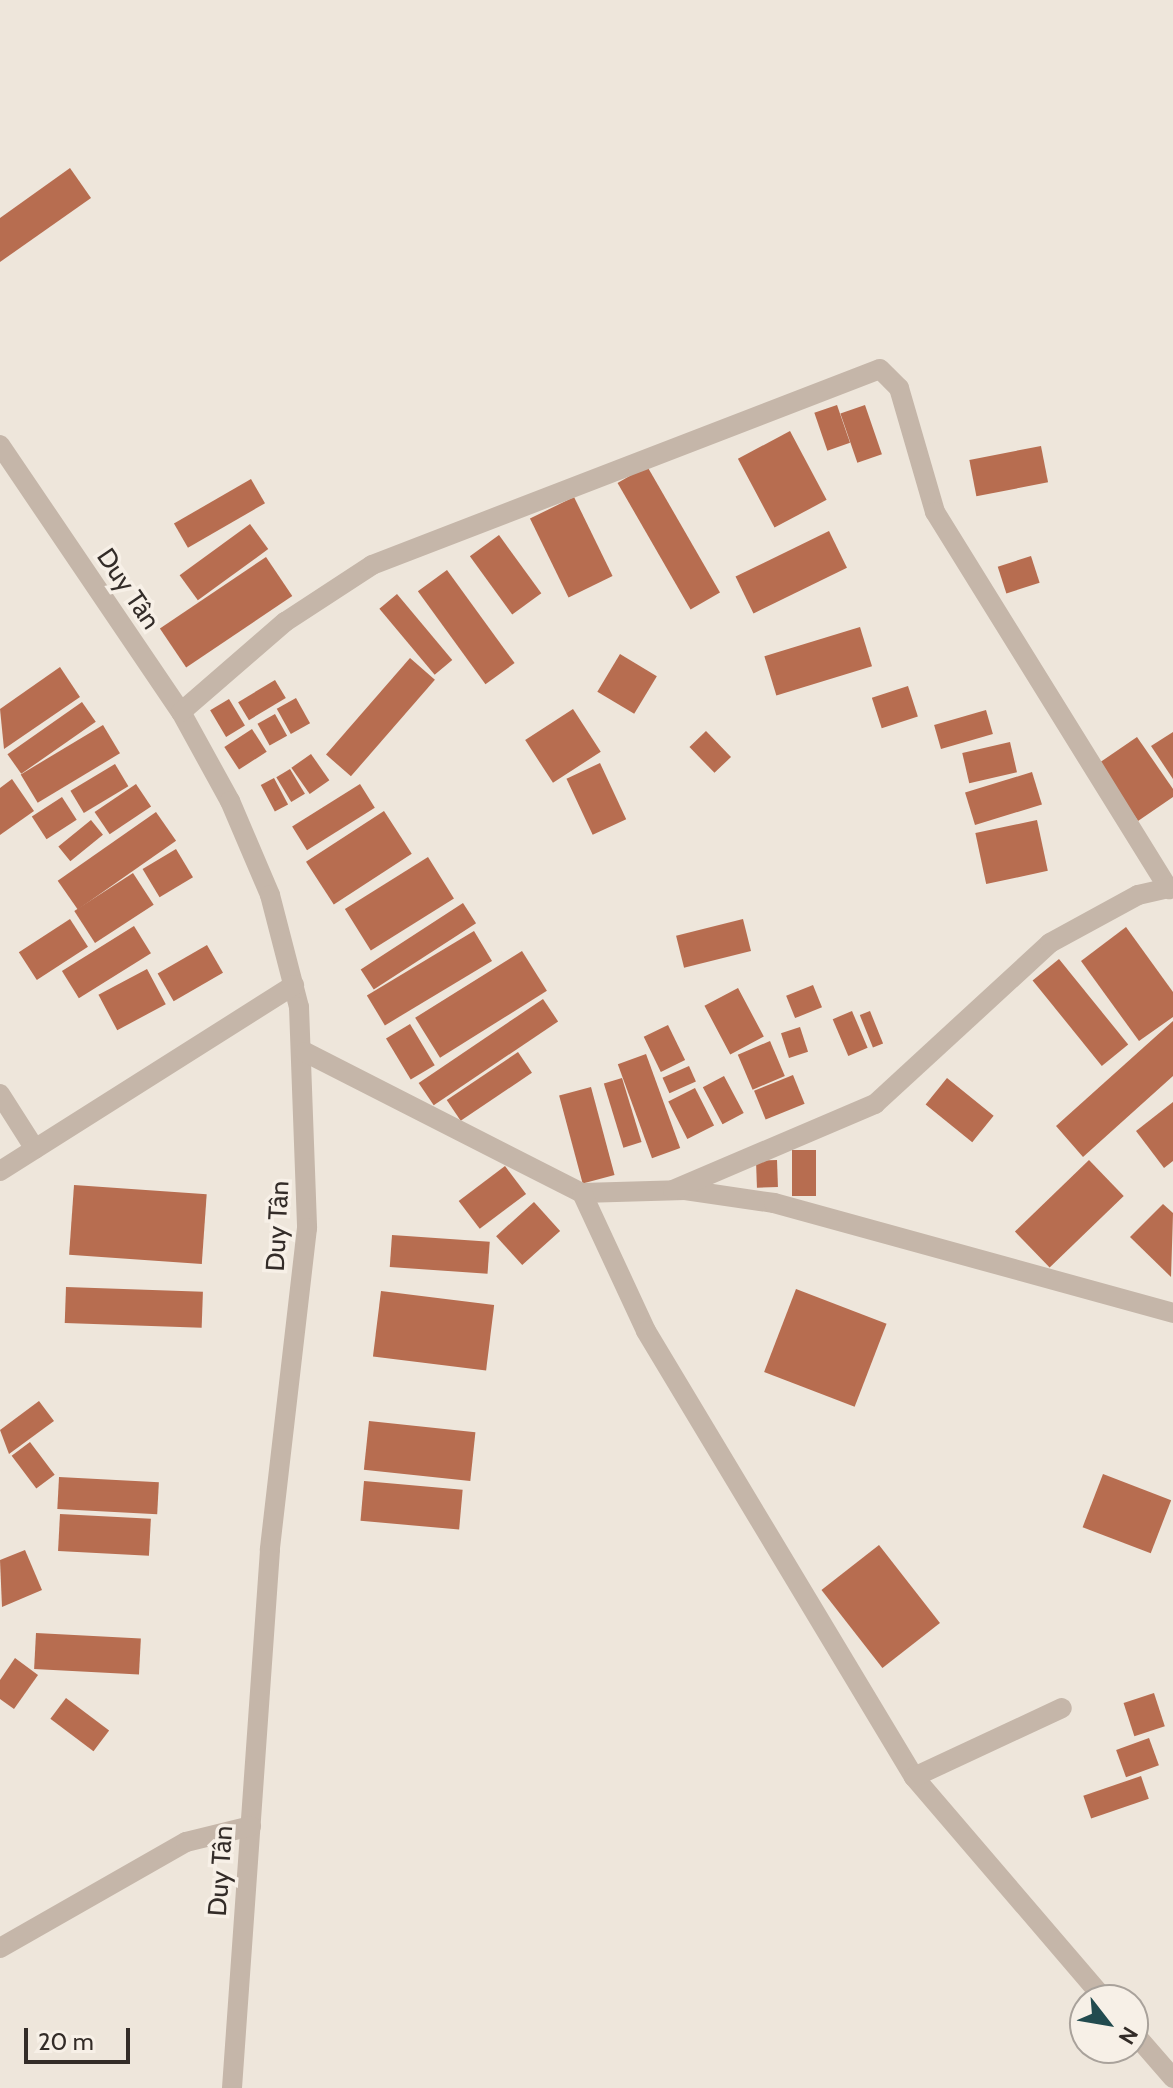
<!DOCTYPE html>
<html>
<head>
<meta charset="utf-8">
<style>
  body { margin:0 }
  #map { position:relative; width:1173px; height:2088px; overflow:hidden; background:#eee6db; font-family:Cabin,sans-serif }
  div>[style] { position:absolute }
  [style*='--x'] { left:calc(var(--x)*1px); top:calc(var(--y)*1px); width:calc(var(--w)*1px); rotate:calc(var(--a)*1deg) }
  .building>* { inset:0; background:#b76d50; transform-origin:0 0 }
  .minor>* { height:20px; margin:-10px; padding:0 10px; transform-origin:10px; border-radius:10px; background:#c5b6a9 }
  span { translate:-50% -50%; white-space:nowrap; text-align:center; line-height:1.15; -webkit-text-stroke:7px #f7f0e7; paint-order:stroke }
  .street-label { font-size:26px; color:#332c28 }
  .north { position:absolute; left:1069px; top:1984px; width:80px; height:80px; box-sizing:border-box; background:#f7f0e7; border:2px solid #a9a29b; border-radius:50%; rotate:121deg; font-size:22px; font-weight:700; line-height:32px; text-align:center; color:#332c28 }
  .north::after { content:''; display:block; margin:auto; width:28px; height:36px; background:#224b4f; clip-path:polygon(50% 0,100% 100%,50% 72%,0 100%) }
  .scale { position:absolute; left:24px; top:2028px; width:106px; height:36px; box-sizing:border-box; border:4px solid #332c28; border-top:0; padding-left:10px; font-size:24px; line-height:28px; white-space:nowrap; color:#332c28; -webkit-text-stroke:6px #f7f0e7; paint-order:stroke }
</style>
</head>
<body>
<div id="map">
  <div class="building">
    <div style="clip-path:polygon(70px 168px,91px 198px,0 262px,0 218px)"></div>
    <div style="left:837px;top:405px;width:40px;height:24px;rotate:71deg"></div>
    <div style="left:865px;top:405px;width:52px;height:26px;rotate:71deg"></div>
    <div style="left:790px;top:431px;width:78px;height:59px;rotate:62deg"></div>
    <div style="left:1041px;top:446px;width:37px;height:73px;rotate:79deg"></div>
    <div style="left:647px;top:466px;width:146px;height:34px;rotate:60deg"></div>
    <div style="left:251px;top:479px;width:28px;height:89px;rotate:60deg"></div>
    <div style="left:574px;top:497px;width:88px;height:49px;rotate:64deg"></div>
    <div style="left:250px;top:524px;width:31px;height:87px;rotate:54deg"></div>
    <div style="left:829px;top:531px;width:41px;height:104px;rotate:64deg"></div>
    <div style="left:499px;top:535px;width:72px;height:36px;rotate:54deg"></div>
    <div style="left:1031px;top:556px;width:28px;height:35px;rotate:72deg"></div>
    <div style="left:266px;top:557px;width:47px;height:128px;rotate:56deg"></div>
    <div style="left:447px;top:570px;width:115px;height:36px;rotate:54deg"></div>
    <div style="left:397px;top:594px;width:86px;height:23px;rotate:50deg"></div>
    <div style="left:860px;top:627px;width:41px;height:100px;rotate:73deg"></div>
    <div style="left:620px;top:654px;width:43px;height:44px;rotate:31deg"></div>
    <div style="left:410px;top:658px;width:33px;height:128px;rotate:41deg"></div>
    <div style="clip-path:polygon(60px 667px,80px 697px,4px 749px,0 709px)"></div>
    <div style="left:275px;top:680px;width:21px;height:43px;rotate:59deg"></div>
    <div style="left:908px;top:686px;width:32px;height:38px;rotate:72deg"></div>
    <div style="left:296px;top:698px;width:29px;height:22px;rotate:61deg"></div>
    <div style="left:229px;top:699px;width:31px;height:22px;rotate:59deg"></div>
    <div style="left:82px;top:702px;width:24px;height:91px;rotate:55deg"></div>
    <div style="left:573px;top:709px;width:51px;height:57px;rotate:57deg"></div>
    <div style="left:986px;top:710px;width:25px;height:54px;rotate:74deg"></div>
    <div style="left:275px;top:714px;width:25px;height:20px;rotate:61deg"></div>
    <div style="left:103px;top:725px;width:33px;height:96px;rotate:59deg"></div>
    <div style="left:252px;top:729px;width:27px;height:33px;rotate:57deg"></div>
    <div style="left:706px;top:731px;width:36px;height:23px;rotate:46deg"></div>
    <div style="clip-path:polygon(1173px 732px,1173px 779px,1151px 746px)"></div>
    <div style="clip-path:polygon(1137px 737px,1173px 789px,1173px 797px,1138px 821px,1099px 763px)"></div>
    <div style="left:1010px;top:742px;width:31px;height:49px;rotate:77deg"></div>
    <div style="left:311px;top:754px;width:32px;height:24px;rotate:55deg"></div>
    <div style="left:600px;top:763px;width:62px;height:37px;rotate:65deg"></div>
    <div style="left:115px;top:764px;width:26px;height:52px;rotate:59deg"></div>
    <div style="left:290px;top:769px;width:29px;height:16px;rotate:59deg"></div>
    <div style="left:1032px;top:772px;width:34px;height:70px;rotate:73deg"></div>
    <div style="left:274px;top:778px;width:30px;height:15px;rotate:62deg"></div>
    <div style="clip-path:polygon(12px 779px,34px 811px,0 835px,0 788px)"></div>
    <div style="left:136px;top:784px;width:27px;height:50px;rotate:56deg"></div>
    <div style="left:360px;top:784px;width:28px;height:80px;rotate:58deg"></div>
    <div style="left:62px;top:797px;width:27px;height:36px;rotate:57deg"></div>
    <div style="left:384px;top:811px;width:51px;height:93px;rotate:57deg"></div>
    <div style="left:156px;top:812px;width:35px;height:120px;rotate:55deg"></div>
    <div style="left:91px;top:820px;width:19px;height:42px;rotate:51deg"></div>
    <div style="left:1037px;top:820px;width:52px;height:63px;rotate:78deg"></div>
    <div style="left:176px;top:849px;width:33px;height:39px;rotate:59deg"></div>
    <div style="left:428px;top:857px;width:49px;height:98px;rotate:58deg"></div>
    <div style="left:133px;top:873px;width:38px;height:70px;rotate:57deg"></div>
    <div style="left:463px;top:903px;width:24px;height:122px;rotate:57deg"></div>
    <div style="left:70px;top:919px;width:33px;height:61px;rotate:57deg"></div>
    <div style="left:743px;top:919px;width:33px;height:69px;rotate:76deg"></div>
    <div style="left:134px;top:926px;width:32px;height:85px;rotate:58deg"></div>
    <div style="clip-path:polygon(1126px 927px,1173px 992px,1173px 1017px,1139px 1041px,1081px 961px)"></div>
    <div style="left:474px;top:931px;width:35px;height:125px;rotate:59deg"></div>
    <div style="left:207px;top:945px;width:32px;height:57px;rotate:60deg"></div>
    <div style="left:522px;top:951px;width:47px;height:126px;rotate:58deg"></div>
    <div style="left:1059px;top:959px;width:110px;height:34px;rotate:51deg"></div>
    <div style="left:147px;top:969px;width:40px;height:55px;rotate:62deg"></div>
    <div style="left:813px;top:985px;width:24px;height:29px;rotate:68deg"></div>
    <div style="left:738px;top:988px;width:55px;height:38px;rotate:62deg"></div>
    <div style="left:543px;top:999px;width:27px;height:150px;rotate:56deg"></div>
    <div style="left:852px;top:1011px;width:40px;height:21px;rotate:67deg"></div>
    <div style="left:870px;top:1011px;width:35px;height:11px;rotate:68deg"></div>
    <div style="clip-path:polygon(1173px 1021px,1173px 1076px,1083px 1157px,1056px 1126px)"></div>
    <div style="left:410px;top:1024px;width:48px;height:28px;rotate:59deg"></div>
    <div style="left:668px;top:1025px;width:39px;height:27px;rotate:64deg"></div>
    <div style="left:800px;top:1027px;width:26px;height:20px;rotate:72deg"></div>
    <div style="left:770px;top:1041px;width:38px;height:35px;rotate:67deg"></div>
    <div style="left:518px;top:1052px;width:25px;height:86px;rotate:56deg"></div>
    <div style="left:646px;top:1054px;width:100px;height:30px;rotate:70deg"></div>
    <div style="left:689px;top:1066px;width:17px;height:29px;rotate:66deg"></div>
    <div style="left:793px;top:1075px;width:31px;height:42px;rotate:68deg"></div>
    <div style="left:724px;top:1076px;width:42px;height:24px;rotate:62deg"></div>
    <div style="left:622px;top:1078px;width:67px;height:19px;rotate:73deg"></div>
    <div style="left:947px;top:1078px;width:60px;height:34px;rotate:39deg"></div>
    <div style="left:591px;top:1087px;width:91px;height:33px;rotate:75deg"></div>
    <div style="left:695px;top:1088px;width:42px;height:30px;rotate:63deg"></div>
    <div style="clip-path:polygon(1173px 1102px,1173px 1161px,1164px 1168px,1136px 1131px)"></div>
    <div style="left:792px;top:1150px;width:24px;height:46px"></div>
    <div style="left:777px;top:1160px;width:27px;height:21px;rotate:88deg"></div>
    <div style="left:1089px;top:1160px;width:50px;height:103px;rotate:46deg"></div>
    <div style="left:505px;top:1166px;width:35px;height:58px;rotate:53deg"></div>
    <div style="left:74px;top:1185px;width:133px;height:70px;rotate:4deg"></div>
    <div style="left:534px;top:1202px;width:39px;height:51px;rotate:48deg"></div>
    <div style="clip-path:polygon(1163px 1204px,1173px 1213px,1171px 1277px,1130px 1237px)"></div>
    <div style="left:392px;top:1235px;width:98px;height:32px;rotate:4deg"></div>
    <div style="left:66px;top:1287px;width:137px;height:36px;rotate:2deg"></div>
    <div style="left:796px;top:1289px;width:97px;height:89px;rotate:21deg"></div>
    <div style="left:381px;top:1291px;width:114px;height:66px;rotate:7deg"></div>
    <div style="clip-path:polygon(39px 1401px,54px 1421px,9px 1454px,0 1430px)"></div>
    <div style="left:369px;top:1421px;width:107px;height:49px;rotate:6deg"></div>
    <div style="left:30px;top:1442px;width:41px;height:23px;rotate:53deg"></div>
    <div style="left:1103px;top:1474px;width:73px;height:57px;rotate:21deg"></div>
    <div style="left:59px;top:1477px;width:100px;height:32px;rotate:3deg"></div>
    <div style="left:364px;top:1481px;width:99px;height:40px;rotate:5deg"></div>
    <div style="left:60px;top:1514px;width:91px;height:37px;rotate:3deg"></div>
    <div style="left:879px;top:1545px;width:99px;height:73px;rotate:52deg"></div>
    <div style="clip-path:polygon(25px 1550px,42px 1590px,2px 1607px,0 1560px)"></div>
    <div style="left:36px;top:1633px;width:105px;height:36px;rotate:3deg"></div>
    <div style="clip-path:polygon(15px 1658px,38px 1675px,14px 1709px,0 1699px,0 1680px)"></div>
    <div style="left:1154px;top:1693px;width:35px;height:32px;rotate:72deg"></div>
    <div style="left:66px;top:1698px;width:54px;height:26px;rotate:37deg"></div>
    <div style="left:1149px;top:1738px;width:29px;height:35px;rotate:70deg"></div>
    <div style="left:1141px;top:1776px;width:24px;height:61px;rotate:71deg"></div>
  </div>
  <div class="minor">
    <div style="--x:0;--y:445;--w:323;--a:55.9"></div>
    <div style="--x:181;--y:712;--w:102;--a:61.2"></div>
    <div style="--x:230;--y:801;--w:102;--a:66.9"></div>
    <div style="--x:270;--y:895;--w:116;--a:75.5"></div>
    <div style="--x:299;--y:1007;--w:221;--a:87.9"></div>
    <div style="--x:307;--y:1228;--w:324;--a:96.6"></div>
    <div style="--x:270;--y:1550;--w:539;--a:94.04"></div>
    <div style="--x:181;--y:712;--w:138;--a:-40.9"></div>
    <div style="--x:285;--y:622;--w:104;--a:-33.2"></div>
    <div style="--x:372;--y:565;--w:544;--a:-21.1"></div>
    <div style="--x:880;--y:369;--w:27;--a:45"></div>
    <div style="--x:899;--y:388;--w:129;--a:73.8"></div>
    <div style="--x:935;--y:512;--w:444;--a:58.2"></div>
    <div style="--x:305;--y:1052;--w:311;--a:27"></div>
    <div style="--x:582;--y:1193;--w:103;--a:-1.7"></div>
    <div style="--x:685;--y:1190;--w:90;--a:8.3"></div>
    <div style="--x:774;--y:1203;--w:414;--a:15.4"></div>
    <div style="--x:0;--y:1094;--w:65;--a:57.5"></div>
    <div style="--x:0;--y:1171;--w:348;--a:-32.3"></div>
    <div style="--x:673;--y:1190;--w:220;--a:-23.1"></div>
    <div style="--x:875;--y:1104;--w:238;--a:-42.6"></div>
    <div style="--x:1050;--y:943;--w:100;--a:-28.6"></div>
    <div style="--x:1138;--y:895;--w:36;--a:-13"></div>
    <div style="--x:582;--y:1193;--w:152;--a:65.1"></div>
    <div style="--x:646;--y:1331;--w:520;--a:59"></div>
    <div style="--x:914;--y:1777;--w:294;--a:49.4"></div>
    <div style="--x:914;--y:1777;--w:163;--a:-25"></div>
    <div style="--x:0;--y:1948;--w:214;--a:-29.7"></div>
    <div style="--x:186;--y:1842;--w:67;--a:-13.8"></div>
    <div style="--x:1133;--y:2032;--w:61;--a:49"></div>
  </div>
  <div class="street-label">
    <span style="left:128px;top:589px;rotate:56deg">Duy Tân</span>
    <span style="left:278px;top:1226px;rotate:-87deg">Duy Tân</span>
    <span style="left:221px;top:1871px;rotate:-86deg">Duy Tân</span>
  </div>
  <div class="north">N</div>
  <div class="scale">20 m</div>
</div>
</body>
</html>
